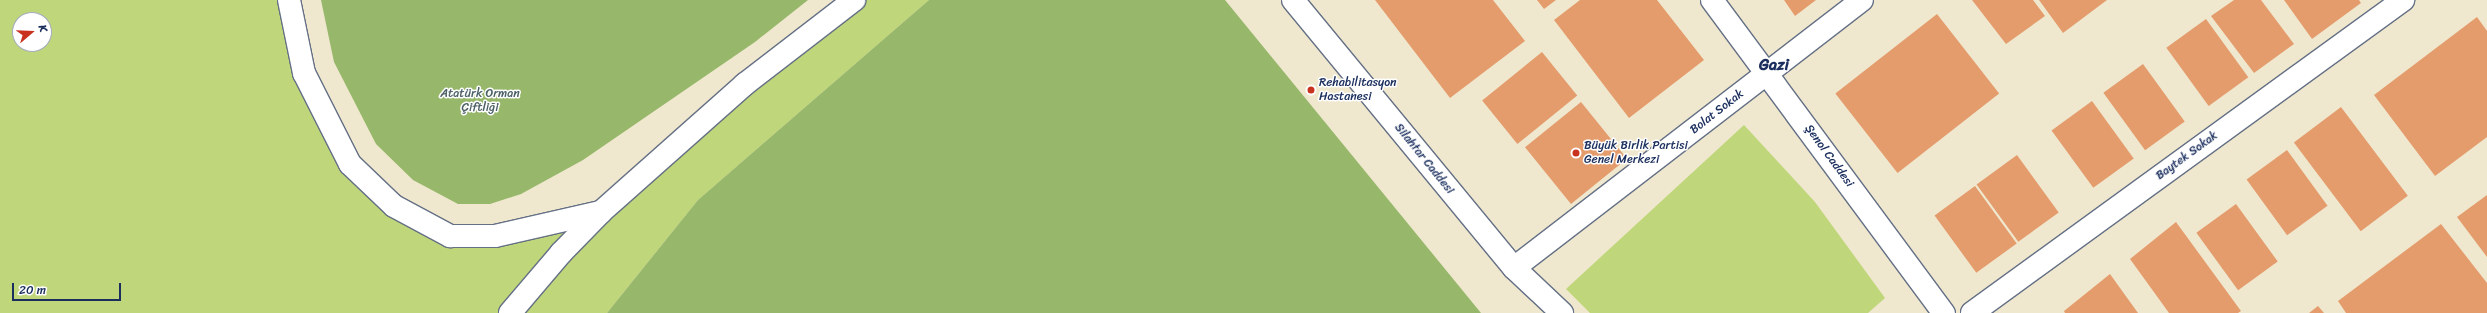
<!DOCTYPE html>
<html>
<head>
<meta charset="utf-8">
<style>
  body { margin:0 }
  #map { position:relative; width:2487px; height:313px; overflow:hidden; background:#efe8ce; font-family:Sriracha,sans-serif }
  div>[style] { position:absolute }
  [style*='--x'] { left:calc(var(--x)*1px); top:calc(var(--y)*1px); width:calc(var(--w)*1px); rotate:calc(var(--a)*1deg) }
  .green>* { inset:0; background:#bfd67a }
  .forest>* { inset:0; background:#97b76a }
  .building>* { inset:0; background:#e49c6d; transform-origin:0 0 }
  .roads { filter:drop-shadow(1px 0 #657085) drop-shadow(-1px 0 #657085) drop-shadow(0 1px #657085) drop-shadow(0 -1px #657085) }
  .minor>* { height:22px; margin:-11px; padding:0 11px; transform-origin:11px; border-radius:11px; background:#fff }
  .major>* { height:22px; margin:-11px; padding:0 11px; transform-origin:11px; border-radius:11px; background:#fff }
  .dots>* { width:11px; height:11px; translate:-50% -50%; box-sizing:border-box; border:2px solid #fff; border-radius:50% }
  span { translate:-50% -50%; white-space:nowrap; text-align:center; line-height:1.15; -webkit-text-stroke:3px #fff; paint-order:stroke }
  .poi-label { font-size:12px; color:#1b2f5e }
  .left { translate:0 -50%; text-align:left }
  .park-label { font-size:12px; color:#4c6166 }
  .street-label { font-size:12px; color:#1b2f5e }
  .district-label { font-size:16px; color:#1b2f5e; font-weight:700 }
  .north { position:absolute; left:12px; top:12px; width:40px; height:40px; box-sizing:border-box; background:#fff; border:1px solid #a4acbf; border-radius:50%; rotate:71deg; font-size:11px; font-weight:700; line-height:16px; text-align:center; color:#1b2f5e }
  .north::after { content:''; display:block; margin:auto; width:14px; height:18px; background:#c8321e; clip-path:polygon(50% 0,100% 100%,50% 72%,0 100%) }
  .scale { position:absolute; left:12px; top:283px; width:109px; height:18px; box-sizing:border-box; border:2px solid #1b2f5e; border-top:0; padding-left:5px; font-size:12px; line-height:14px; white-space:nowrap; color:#1b2f5e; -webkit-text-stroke:3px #fff; paint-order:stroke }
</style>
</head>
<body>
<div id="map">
  <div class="green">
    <div style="clip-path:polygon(evenodd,0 0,289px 0,304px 73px,350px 164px,450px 236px,601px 212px,854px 0,929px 0,698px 200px,607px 313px,0 313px,0 0,20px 20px,44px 20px,44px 44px,20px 44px,20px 20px)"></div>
    <div style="clip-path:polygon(1744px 125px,1815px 202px,1885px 298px,1868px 313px,1590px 313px,1566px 289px)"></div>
  </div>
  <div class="forest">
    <div style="clip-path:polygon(321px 0,808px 0,755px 42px,583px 160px,521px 194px,490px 204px,458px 204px,413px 180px,376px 144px,334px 62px)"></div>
    <div style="clip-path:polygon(929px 0,1225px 0,1481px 313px,607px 313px,698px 200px)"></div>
  </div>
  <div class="building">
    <div style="clip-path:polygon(1375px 0,1493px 0,1525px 41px,1450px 98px)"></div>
    <div style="clip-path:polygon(1537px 0,1556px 0,1544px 9px)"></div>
    <div style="clip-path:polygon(1580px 0,1657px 0,1704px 60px,1629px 118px,1554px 20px)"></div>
    <div style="clip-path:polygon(1784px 0,1816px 0,1795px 16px)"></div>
    <div style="clip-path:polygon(1972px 0,2033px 0,2045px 16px,2006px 44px)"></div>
    <div style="clip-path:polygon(2039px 0,2107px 0,2063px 33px)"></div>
    <div style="clip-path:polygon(2234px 0,2261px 0,2294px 44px,2254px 73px,2211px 16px)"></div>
    <div style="clip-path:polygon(2284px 0,2359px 0,2361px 3px,2312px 39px)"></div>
    <div style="left:1937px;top:14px;width:101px;height:129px;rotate:52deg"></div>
    <div style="clip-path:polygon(2477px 17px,2487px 31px,2487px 137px,2435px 176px,2374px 95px)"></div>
    <div style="left:2206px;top:19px;width:72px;height:49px;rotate:54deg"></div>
    <div style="left:1542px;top:52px;width:56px;height:77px;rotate:51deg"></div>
    <div style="left:2143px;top:64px;width:71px;height:49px;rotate:54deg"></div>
    <div style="left:2092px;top:101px;width:71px;height:50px;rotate:54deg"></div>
    <div style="left:1581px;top:102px;width:73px;height:72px;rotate:51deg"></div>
    <div style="left:2341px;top:107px;width:111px;height:59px;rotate:53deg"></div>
    <div style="left:2287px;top:150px;width:69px;height:50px;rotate:54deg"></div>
    <div style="left:2017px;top:155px;width:71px;height:50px;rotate:54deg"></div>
    <div style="left:1975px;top:186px;width:71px;height:50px;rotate:54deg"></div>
    <div style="clip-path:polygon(2487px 195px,2487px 257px,2457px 217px)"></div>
    <div style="left:2236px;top:204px;width:71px;height:49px;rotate:54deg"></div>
    <div style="clip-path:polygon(2176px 222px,2241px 311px,2238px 313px,2169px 313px,2130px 259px)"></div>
    <div style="clip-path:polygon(2441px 224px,2487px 283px,2487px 313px,2346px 313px,2338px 301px)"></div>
    <div style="clip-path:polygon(2110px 274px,2138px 313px,2065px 313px,2064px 311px)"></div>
    <div style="clip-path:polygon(2318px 306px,2324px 313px,2309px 313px)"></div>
  </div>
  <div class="roads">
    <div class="minor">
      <div style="--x:289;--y:0;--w:75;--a:78.4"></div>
      <div style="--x:304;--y:73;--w:102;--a:63.2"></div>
      <div style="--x:350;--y:164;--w:61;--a:43.7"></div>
      <div style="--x:394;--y:206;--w:64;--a:28.2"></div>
      <div style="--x:450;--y:236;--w:45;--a:0"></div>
      <div style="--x:495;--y:236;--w:109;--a:-12.8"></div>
      <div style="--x:1712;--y:0;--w:390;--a:53.5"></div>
      <div style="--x:1514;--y:268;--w:439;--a:-37.6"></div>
      <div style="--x:510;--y:313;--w:79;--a:-49.6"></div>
      <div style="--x:561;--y:253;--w:57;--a:-45.7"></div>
      <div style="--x:601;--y:212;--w:193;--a:-41.6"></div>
      <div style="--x:745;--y:84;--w:138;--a:-37.6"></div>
      <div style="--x:1972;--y:313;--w:533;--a:-35.99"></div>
    </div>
    <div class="major">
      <div style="--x:1293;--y:0;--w:347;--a:50.5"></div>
      <div style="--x:1514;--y:268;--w:66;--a:43.2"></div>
    </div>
  </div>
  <div class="dots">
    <div style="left:1311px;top:90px;background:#c8321e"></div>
    <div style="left:1576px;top:153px;background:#c8321e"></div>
  </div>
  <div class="poi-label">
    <span class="left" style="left:1319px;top:90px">Rehabilitasyon<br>Hastanesi</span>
    <span class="left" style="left:1584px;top:153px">Büyük Birlik Partisi<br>Genel Merkezi</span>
  </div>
  <div class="park-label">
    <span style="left:480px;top:101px">Atatürk Orman<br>Çiftliği</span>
  </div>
  <div class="street-label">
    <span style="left:1717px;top:112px;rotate:-38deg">Bolat Sokak</span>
    <span style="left:1829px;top:156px;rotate:54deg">Şenol Caddesi</span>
    <span style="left:2187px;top:156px;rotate:-36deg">Baytek Sokak</span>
    <span style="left:1424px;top:159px;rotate:51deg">Silahtar Caddesi</span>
  </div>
  <div class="district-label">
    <span style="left:1774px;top:65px">Gazi</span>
  </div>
  <div class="north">K</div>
  <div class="scale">20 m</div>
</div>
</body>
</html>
